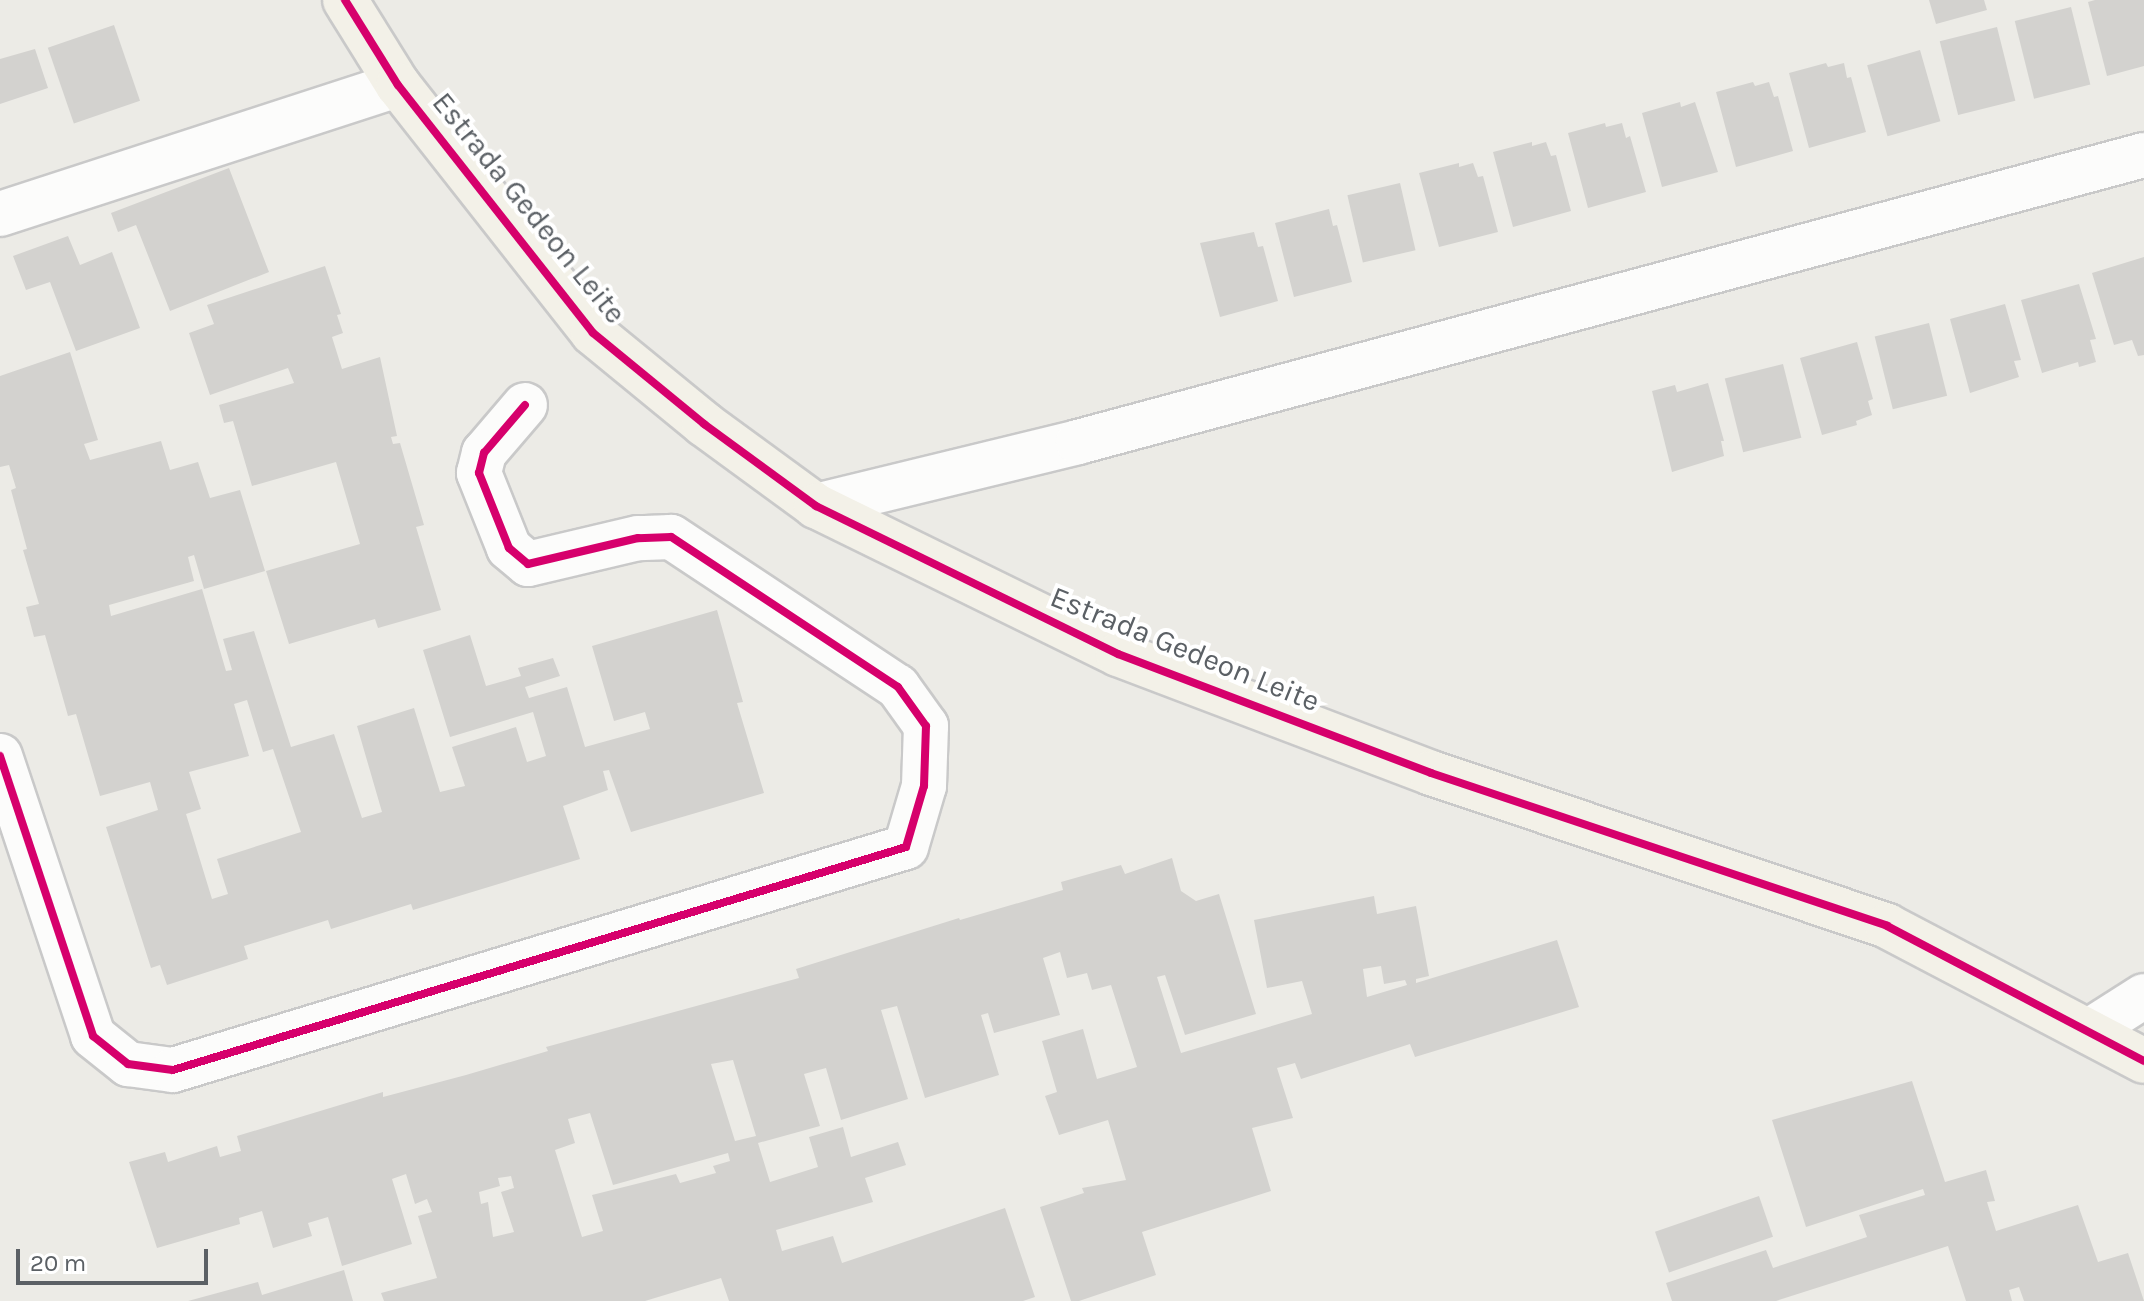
<!DOCTYPE html>
<html>
<head>
<meta charset="utf-8">
<style>
  body { margin:0 }
  #map { position:relative; width:2144px; height:1301px; overflow:hidden; background:#ecebe6; font-family:Karla,sans-serif }
  div>[style] { position:absolute }
  [style*='--x'] { left:calc(var(--x)*1px); top:calc(var(--y)*1px); width:calc(var(--w)*1px); rotate:calc(var(--a)*1deg) }
  .building>* { inset:0; background:#d3d2cf; transform-origin:0 0 }
  .roads { filter:drop-shadow(2px 0 #c9c9c9) drop-shadow(-2px 0 #c9c9c9) drop-shadow(0 2px #c9c9c9) drop-shadow(0 -2px #c9c9c9) }
  .minor>* { height:44px; margin:-22px; padding:0 22px; transform-origin:22px; border-radius:22px; background:#fcfcfb }
  .major>* { height:44px; margin:-22px; padding:0 22px; transform-origin:22px; border-radius:22px; background:#f3f1e8 }
  .cycleway>* { height:8px; margin:-4px; padding:0 4px; transform-origin:4px; border-radius:4px; background:#d6006c }
  span { translate:-50% -50%; white-space:nowrap; text-align:center; line-height:1.15; -webkit-text-stroke:8px #fff; paint-order:stroke }
  .street-label { font-size:30px; color:#5b6065 }
  .scale { position:absolute; left:16px; top:1249px; width:192px; height:36px; box-sizing:border-box; border:4px solid #5b6065; border-top:0; padding-left:10px; font-size:24px; line-height:28px; white-space:nowrap; color:#5b6065; -webkit-text-stroke:6px #fff; paint-order:stroke }
</style>
</head>
<body>
<div id="map">
  <div class="building">
    <div style="clip-path:polygon(1929px 0,1984px 0,1987px 10px,1936px 24px)"></div>
    <div style="clip-path:polygon(2095px 0,2144px 0,2144px 66px,2107px 76px,2088px 2px)"></div>
    <div style="left:2071px;top:7px;width:80px;height:58px;rotate:76deg"></div>
    <div style="left:114px;top:25px;width:80px;height:70px;rotate:71deg"></div>
    <div style="left:1997px;top:27px;width:76px;height:59px;rotate:76deg"></div>
    <div style="clip-path:polygon(35px 49px,48px 88px,0 104px,0 59px)"></div>
    <div style="left:1920px;top:50px;width:74px;height:55px;rotate:74deg"></div>
    <div style="clip-path:polygon(1826px 63px,1828px 67px,1844px 63px,1847px 78px,1851px 77px,1866px 132px,1809px 148px,1789px 73px)"></div>
    <div style="clip-path:polygon(1753px 82px,1755px 86px,1769px 82px,1774px 97px,1778px 96px,1793px 151px,1736px 167px,1716px 92px)"></div>
    <div style="clip-path:polygon(1680px 102px,1681px 107px,1695px 102px,1718px 172px,1662px 187px,1642px 113px)"></div>
    <div style="clip-path:polygon(1605px 123px,1606px 127px,1622px 123px,1626px 138px,1630px 136px,1646px 192px,1588px 208px,1568px 133px)"></div>
    <div style="clip-path:polygon(1532px 142px,1532px 146px,1546px 142px,1551px 156px,1556px 155px,1571px 211px,1513px 227px,1493px 152px)"></div>
    <div style="clip-path:polygon(1459px 163px,1459px 167px,1473px 163px,1478px 177px,1483px 176px,1498px 232px,1439px 247px,1419px 173px)"></div>
    <div style="clip-path:polygon(229px 168px,269px 272px,170px 311px,136px 225px,118px 232px,111px 213px)"></div>
    <div style="left:1400px;top:183px;width:69px;height:54px;rotate:77deg"></div>
    <div style="clip-path:polygon(1329px 209px,1333px 226px,1337px 225px,1352px 282px,1294px 297px,1275px 223px)"></div>
    <div style="clip-path:polygon(1254px 232px,1258px 247px,1263px 246px,1278px 301px,1220px 317px,1200px 243px)"></div>
    <div style="clip-path:polygon(68px 236px,80px 265px,112px 252px,140px 328px,76px 351px,50px 282px,26px 290px,13px 256px)"></div>
    <div style="clip-path:polygon(2144px 257px,2144px 355px,2138px 356px,2132px 340px,2114px 345px,2092px 273px)"></div>
    <div style="clip-path:polygon(325px 266px,341px 314px,337px 315px,343px 333px,332px 337px,342px 369px,380px 357px,397px 436px,391px 437px,393px 444px,400px 443px,424px 525px,416px 527px,441px 610px,378px 628px,375px 619px,289px 644px,266px 571px,360px 544px,336px 462px,252px 486px,233px 421px,224px 423px,219px 405px,294px 383px,288px 368px,210px 395px,189px 333px,214px 324px,207px 305px)"></div>
    <div style="clip-path:polygon(2079px 284px,2096px 339px,2090px 340px,2096px 362px,2079px 367px,2078px 362px,2042px 373px,2021px 300px)"></div>
    <div style="clip-path:polygon(2005px 304px,2021px 360px,2014px 361px,2019px 377px,1970px 393px,1950px 319px)"></div>
    <div style="left:1929px;top:323px;width:75px;height:56px;rotate:76deg"></div>
    <div style="clip-path:polygon(1857px 342px,1873px 399px,1868px 401px,1872px 415px,1856px 421px,1857px 425px,1822px 435px,1800px 358px)"></div>
    <div style="clip-path:polygon(evenodd,70px 352px,98px 440px,84px 444px,90px 460px,161px 441px,170px 470px,198px 462px,210px 498px,240px 490px,265px 571px,204px 589px,194px 555px,188px 557px,194px 581px,109px 605px,111px 616px,202px 589px,226px 671px,232px 670px,223px 639px,254px 631px,291px 747px,334px 734px,362px 818px,382px 812px,357px 726px,414px 708px,440px 792px,465px 786px,452px 747px,516px 727px,527px 762px,546px 756px,533px 712px,450px 737px,423px 650px,470px 635px,486px 686px,521px 676px,518px 668px,553px 658px,560px 676px,525px 687px,529px 698px,567px 687px,585px 747px,650px 729px,645px 712px,614px 721px,592px 646px,717px 610px,743px 702px,737px 703px,764px 793px,631px 832px,609px 770px,603px 771px,608px 790px,563px 806px,580px 859px,413px 910px,411px 904px,331px 929px,328px 920px,244px 946px,248px 959px,167px 985px,160px 965px,151px 968px,106px 827px,158px 810px,150px 782px,100px 796px,76px 714px,68px 716px,45px 635px,34px 637px,26px 607px,39px 604px,23px 550px,27px 549px,11px 490px,16px 488px,9px 465px,0 467px,0 376px,70px 352px,247px 700px,263px 752px,273px 749px,301px 832px,217px 859px,228px 894px,212px 899px,186px 814px,201px 809px,189px 772px,249px 756px,234px 704px,247px 700px)"></div>
    <div style="left:1783px;top:364px;width:76px;height:60px;rotate:76deg"></div>
    <div style="clip-path:polygon(1708px 383px,1724px 441px,1721px 441px,1724px 456px,1672px 472px,1652px 391px,1675px 385px,1677px 392px)"></div>
    <div style="clip-path:polygon(evenodd,1172px 858px,1181px 891px,1196px 901px,1219px 894px,1256px 1014px,1185px 1035px,1165px 975px,1157px 977px,1181px 1053px,1312px 1014px,1302px 981px,1267px 988px,1254px 920px,1374px 896px,1377px 914px,1416px 906px,1429px 976px,1416px 979px,1416px 983px,1557px 940px,1579px 1007px,1415px 1057px,1410px 1044px,1301px 1079px,1295px 1063px,1277px 1068px,1293px 1118px,1252px 1128px,1271px 1191px,1142px 1232px,1156px 1275px,1079px 1301px,1071px 1301px,1040px 1207px,1084px 1193px,1082px 1188px,1126px 1180px,1108px 1120px,1059px 1135px,1045px 1096px,1057px 1092px,1042px 1041px,1083px 1029px,1097px 1079px,1137px 1067px,1111px 985px,1092px 990px,1087px 973px,1067px 978px,1060px 952px,1043px 958px,1060px 1015px,994px 1033px,988px 1013px,981px 1015px,999px 1075px,925px 1098px,897px 1006px,881px 1010px,908px 1099px,841px 1120px,826px 1068px,804px 1074px,820px 1126px,758px 1143px,770px 1182px,818px 1167px,809px 1137px,843px 1127px,851px 1157px,898px 1142px,906px 1165px,865px 1178px,873px 1202px,776px 1230px,782px 1251px,833px 1236px,842px 1263px,1005px 1208px,1035px 1297px,1023px 1301px,729px 1301px,721px 1278px,645px 1301px,384px 1301px,381px 1293px,437px 1278px,418px 1216px,432px 1212px,427px 1199px,415px 1204px,406px 1174px,392px 1179px,412px 1244px,342px 1266px,328px 1217px,308px 1223px,312px 1236px,273px 1248px,262px 1211px,239px 1218px,240px 1224px,157px 1248px,129px 1162px,165px 1152px,168px 1162px,217px 1146px,220px 1157px,241px 1151px,237px 1136px,383px 1092px,383px 1097px,466px 1075px,548px 1051px,546px 1047px,799px 978px,796px 969px,959px 918px,960px 920px,1063px 890px,1061px 882px,1121px 865px,1125px 874px,1172px 858px,1381px 966px,1384px 984px,1405px 980px,1407px 985px,1367px 997px,1363px 969px,1381px 966px,1172px 858px,733px 1060px,756px 1136px,735px 1141px,711px 1064px,733px 1060px,1172px 858px,590px 1113px,613px 1185px,728px 1153px,730px 1161px,713px 1166px,716px 1173px,680px 1183px,676px 1174px,592px 1195px,603px 1231px,582px 1237px,555px 1150px,575px 1143px,568px 1119px,590px 1113px,1172px 858px,511px 1176px,514px 1188px,501px 1192px,514px 1232px,493px 1237px,488px 1202px,481px 1204px,479px 1192px,500px 1186px,498px 1178px,511px 1176px)"></div>
    <div style="clip-path:polygon(1912px 1081px,1945px 1182px,1986px 1170px,1995px 1201px,1987px 1202px,1996px 1231px,2078px 1205px,2098px 1262px,2128px 1253px,2144px 1301px,2024px 1301px,2019px 1287px,2009px 1290px,2012px 1301px,1966px 1301px,1948px 1246px,1776px 1301px,1672px 1301px,1666px 1283px,1766px 1250px,1773px 1268px,1867px 1237px,1859px 1215px,1925px 1195px,1923px 1189px,1806px 1227px,1772px 1120px)"></div>
    <div style="left:1759px;top:1196px;width:43px;height:110px;rotate:71deg"></div>
    <div style="clip-path:polygon(344px 1270px,353px 1301px,188px 1301px,258px 1282px,262px 1295px)"></div>
  </div>
  <div class="roads">
    <div class="minor">
      <div style="--x:0;--y:214;--w:418;--a:-18"></div>
      <div style="--x:816;--y:506;--w:270;--a:-13.7"></div>
      <div style="--x:1078;--y:442;--w:1104;--a:-15.07"></div>
      <div style="--x:0;--y:756;--w:295;--a:71.6"></div>
      <div style="--x:93;--y:1036;--w:45;--a:38.7"></div>
      <div style="--x:128;--y:1064;--w:45;--a:7.6"></div>
      <div style="--x:173;--y:1070;--w:766;--a:-16.92"></div>
      <div style="--x:906;--y:847;--w:64;--a:-73.6"></div>
      <div style="--x:924;--y:786;--w:60;--a:-88.1"></div>
      <div style="--x:926;--y:726;--w:48;--a:-125.7"></div>
      <div style="--x:898;--y:687;--w:272;--a:-146.5"></div>
      <div style="--x:671;--y:537;--w:33;--a:178"></div>
      <div style="--x:638;--y:538;--w:113;--a:166.7"></div>
      <div style="--x:528;--y:564;--w:25;--a:-140"></div>
      <div style="--x:509;--y:548;--w:81;--a:-111.8"></div>
      <div style="--x:479;--y:473;--w:21;--a:-76"></div>
      <div style="--x:484;--y:453;--w:63;--a:-49.5"></div>
      <div style="--x:2089;--y:1031;--w:65;--a:-32.5"></div>
    </div>
    <div class="major">
      <div style="--x:345;--y:0;--w:100;--a:58.1"></div>
      <div style="--x:398;--y:85;--w:315;--a:51.8"></div>
      <div style="--x:593;--y:333;--w:144;--a:39.3"></div>
      <div style="--x:704;--y:424;--w:139;--a:36.2"></div>
      <div style="--x:816;--y:506;--w:336;--a:26.1"></div>
      <div style="--x:1118;--y:654;--w:335;--a:20.8"></div>
      <div style="--x:1431;--y:773;--w:481;--a:18.5"></div>
      <div style="--x:1887;--y:926;--w:290;--a:27.7"></div>
    </div>
  </div>
  <div class="cycleway">
    <div style="--x:345;--y:0;--w:100;--a:58.1"></div>
    <div style="--x:398;--y:85;--w:315;--a:51.8"></div>
    <div style="--x:593;--y:333;--w:144;--a:39.3"></div>
    <div style="--x:704;--y:424;--w:139;--a:36.2"></div>
    <div style="--x:816;--y:506;--w:336;--a:26.1"></div>
    <div style="--x:1118;--y:654;--w:335;--a:20.8"></div>
    <div style="--x:1431;--y:773;--w:481;--a:18.5"></div>
    <div style="--x:1887;--y:926;--w:290;--a:27.7"></div>
    <div style="--x:0;--y:756;--w:295;--a:71.6"></div>
    <div style="--x:93;--y:1036;--w:45;--a:38.7"></div>
    <div style="--x:128;--y:1064;--w:45;--a:7.6"></div>
    <div style="--x:173;--y:1070;--w:766;--a:-16.92"></div>
    <div style="--x:906;--y:847;--w:64;--a:-73.6"></div>
    <div style="--x:924;--y:786;--w:60;--a:-88.1"></div>
    <div style="--x:926;--y:726;--w:48;--a:-125.7"></div>
    <div style="--x:898;--y:687;--w:272;--a:-146.5"></div>
    <div style="--x:671;--y:537;--w:33;--a:178"></div>
    <div style="--x:638;--y:538;--w:113;--a:166.7"></div>
    <div style="--x:528;--y:564;--w:25;--a:-140"></div>
    <div style="--x:509;--y:548;--w:81;--a:-111.8"></div>
    <div style="--x:479;--y:473;--w:21;--a:-76"></div>
    <div style="--x:484;--y:453;--w:63;--a:-49.5"></div>
  </div>
  <div class="street-label">
    <span style="left:529px;top:208px;rotate:51deg">Estrada Gedeon Leite</span>
    <span style="left:1185px;top:649px;rotate:22deg">Estrada Gedeon Leite</span>
  </div>
  <div class="scale">20 m</div>
</div>
</body>
</html>
